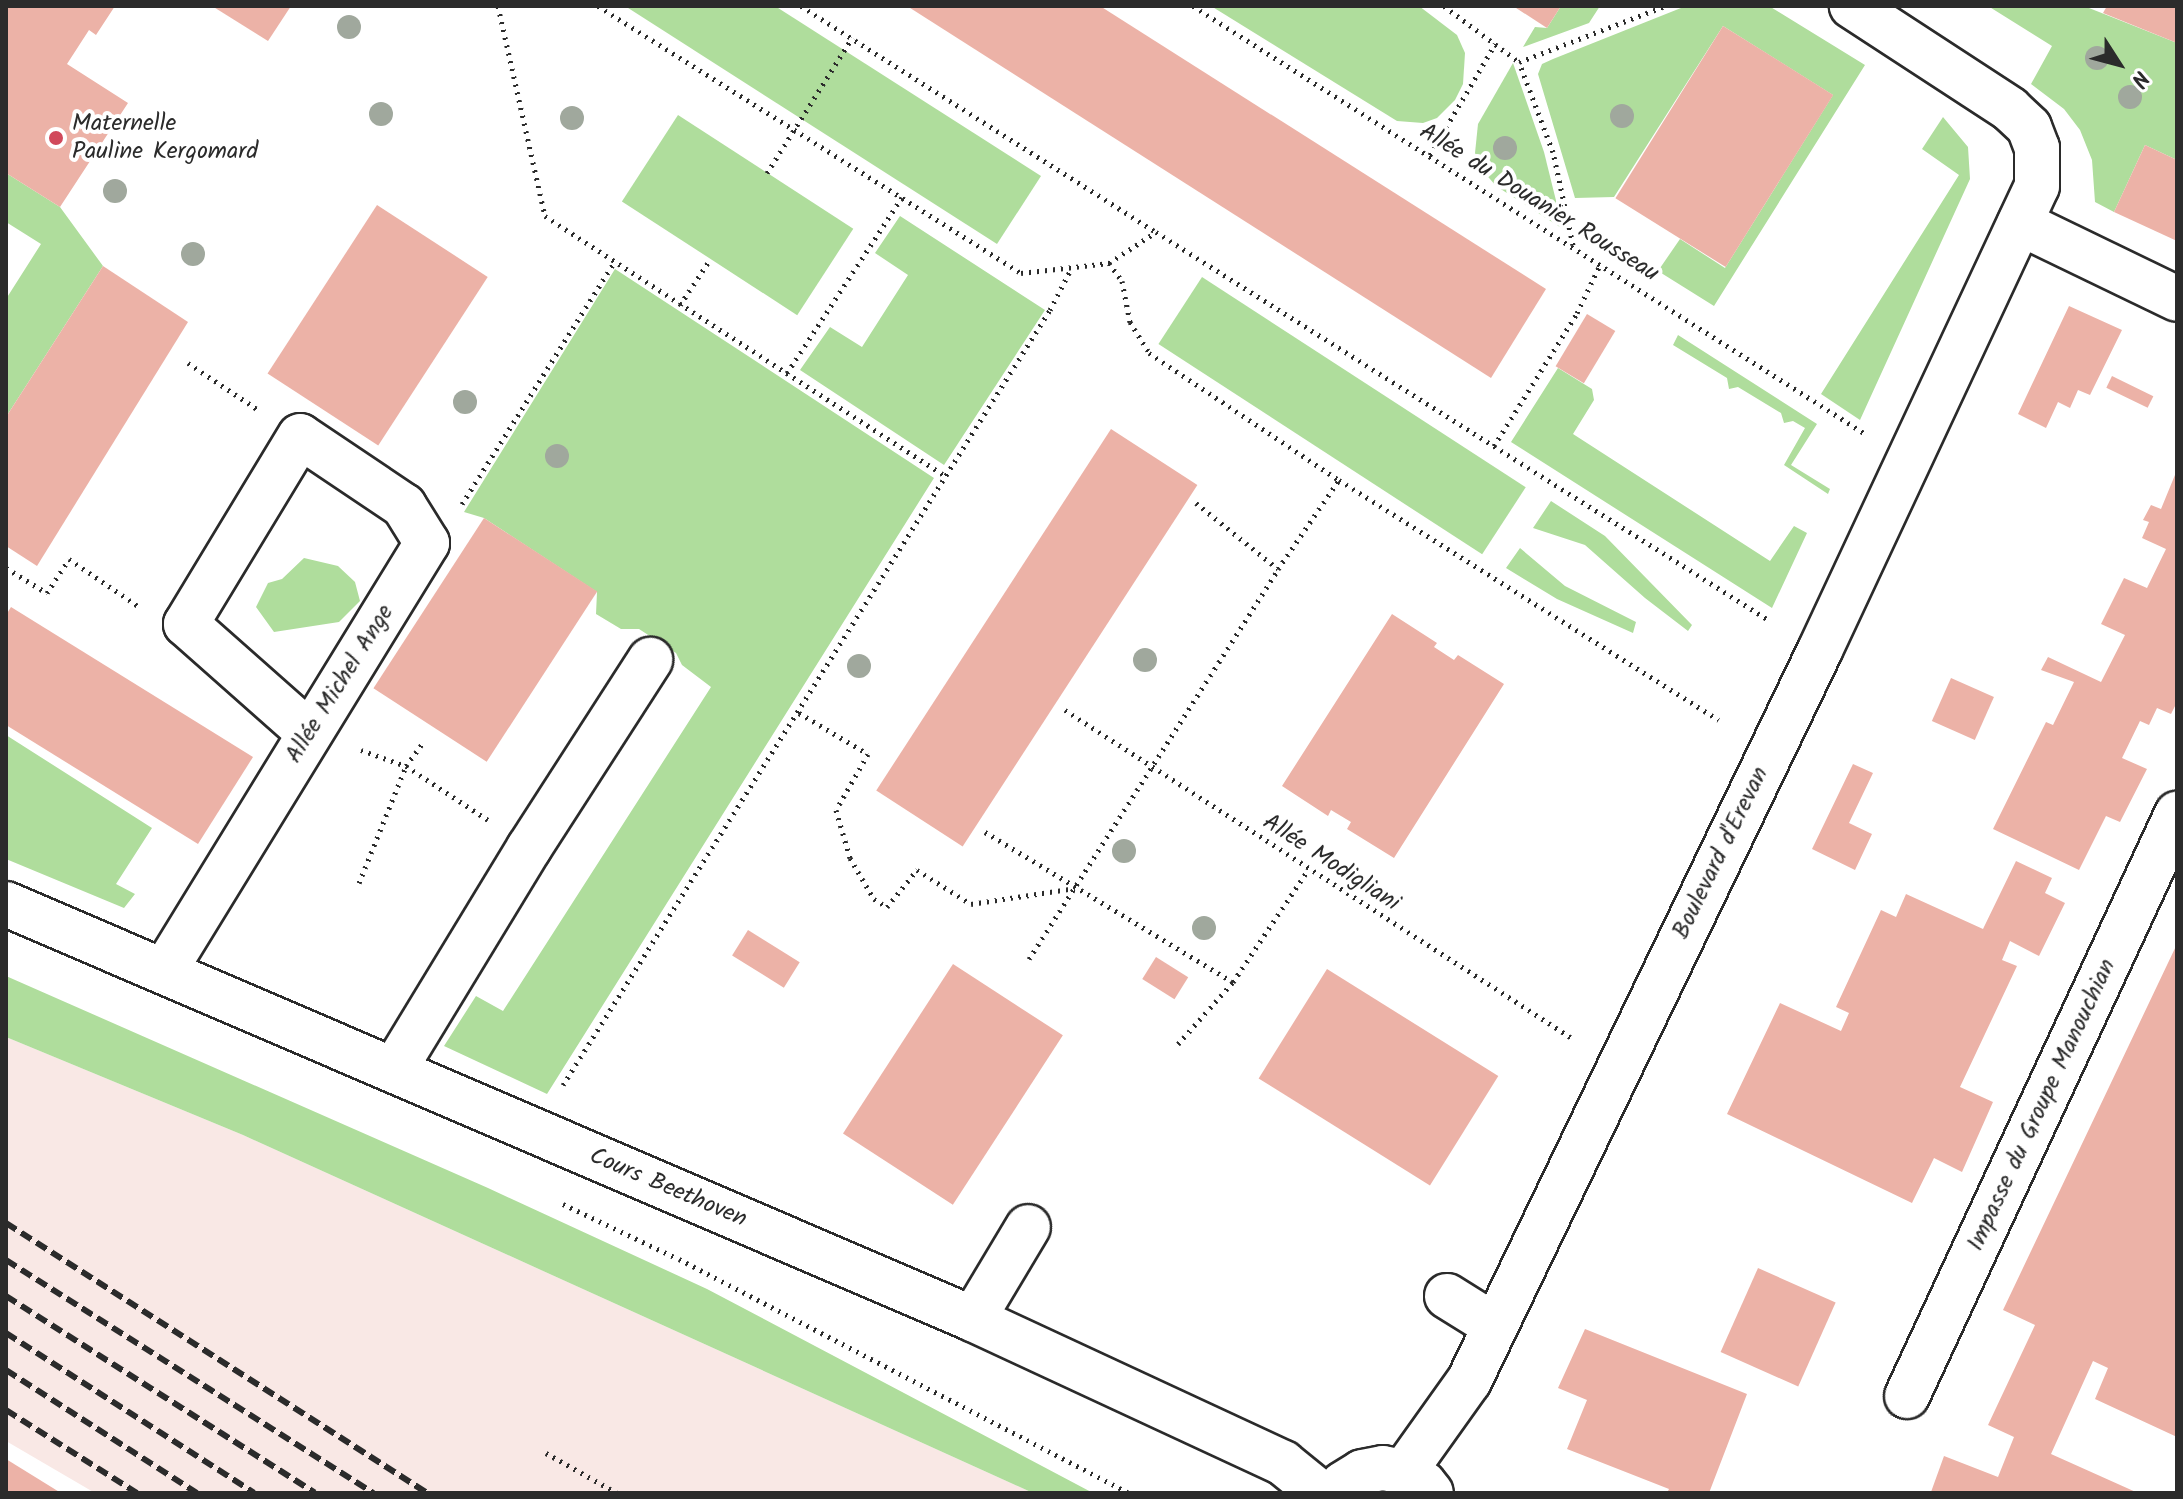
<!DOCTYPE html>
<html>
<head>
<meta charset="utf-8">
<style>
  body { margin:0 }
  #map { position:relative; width:2183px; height:1499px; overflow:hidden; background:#fff; font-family:Kalam,sans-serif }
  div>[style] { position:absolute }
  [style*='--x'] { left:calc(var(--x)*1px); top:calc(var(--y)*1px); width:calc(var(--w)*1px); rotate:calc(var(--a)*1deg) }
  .built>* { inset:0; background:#f9e8e5 }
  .green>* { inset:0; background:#afdd9c; transform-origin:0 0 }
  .building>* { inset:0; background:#ecb2a7; transform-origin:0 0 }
  .path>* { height:5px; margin-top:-2.5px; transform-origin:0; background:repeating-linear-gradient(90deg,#2b2b2b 0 2px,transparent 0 8px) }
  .roads { filter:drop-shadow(2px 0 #2b2b2b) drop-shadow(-2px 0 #2b2b2b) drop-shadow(0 2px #2b2b2b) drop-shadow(0 -2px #2b2b2b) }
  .minor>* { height:44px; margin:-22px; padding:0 22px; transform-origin:22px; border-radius:22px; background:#fff }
  .rail>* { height:6px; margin-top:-3px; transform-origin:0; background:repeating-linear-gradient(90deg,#2b2b2b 0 12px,transparent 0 18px) }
  .trees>* { width:24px; height:24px; margin:-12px; border-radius:50%; background:#a0a89d }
  .dots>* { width:22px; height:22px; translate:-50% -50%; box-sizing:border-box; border:4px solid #fff; border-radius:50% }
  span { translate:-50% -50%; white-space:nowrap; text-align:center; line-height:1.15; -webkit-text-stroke:8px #fff; paint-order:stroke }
  .poi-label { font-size:24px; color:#2b2b2b }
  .left { translate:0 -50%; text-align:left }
  .street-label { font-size:24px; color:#2b2b2b }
  .frame { position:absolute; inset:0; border:8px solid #2b2b2b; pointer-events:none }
  .north { position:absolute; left:2079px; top:24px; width:80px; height:80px; -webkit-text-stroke:6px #fff; paint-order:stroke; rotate:126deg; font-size:22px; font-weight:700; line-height:32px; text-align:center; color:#2b2b2b }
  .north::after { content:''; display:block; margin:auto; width:28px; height:36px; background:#2b2b2b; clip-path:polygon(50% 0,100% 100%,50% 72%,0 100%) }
</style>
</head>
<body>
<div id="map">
  <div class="built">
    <div style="clip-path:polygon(6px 1037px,243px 1135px,1033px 1493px,95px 1493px,6px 1441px)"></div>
  </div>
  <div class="green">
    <div style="clip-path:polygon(625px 6px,775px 6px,1041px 176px,997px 244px)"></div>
    <div style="clip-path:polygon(1211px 6px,1419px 6px,1457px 35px,1465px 53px,1463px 84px,1455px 100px,1437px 118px,1423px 123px,1397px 121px)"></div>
    <div style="clip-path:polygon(1561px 6px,1600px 6px,1589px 23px,1523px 47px,1535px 27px,1547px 28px)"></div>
    <div style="clip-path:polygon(1686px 6px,1769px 6px,1865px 65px,1714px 306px,1658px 271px,1680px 239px,1725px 268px,1833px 95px,1723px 26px,1614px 197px,1575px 198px,1538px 74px,1542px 64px,1553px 59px)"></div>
    <div style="clip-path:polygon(1988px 6px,2084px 6px,2177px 43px,2177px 160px,2145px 145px,2114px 212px,2095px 202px,2092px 160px,2080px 130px,2064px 109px,2031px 84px,2052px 46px)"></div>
    <div style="clip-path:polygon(1513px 63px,1544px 152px,1563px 229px,1496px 186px,1483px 171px,1475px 153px,1478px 124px)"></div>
    <div style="left:678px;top:115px;width:209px;height:103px;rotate:33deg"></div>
    <div style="clip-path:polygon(1943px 117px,1968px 147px,1970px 179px,1860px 420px,1821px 394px,1959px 175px,1922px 149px)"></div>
    <div style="clip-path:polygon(6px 173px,60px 207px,103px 266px,6px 417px,6px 299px,41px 244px,6px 222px)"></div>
    <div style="clip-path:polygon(900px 216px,1045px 310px,944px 465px,800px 370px,830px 327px,862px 347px,908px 275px,875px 253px)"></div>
    <div style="clip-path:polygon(615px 269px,934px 478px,547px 1094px,444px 1046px,476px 996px,503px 1011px,711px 687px,682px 665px,676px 653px,639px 629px,621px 629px,596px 614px,597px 592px,484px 518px,464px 512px)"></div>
    <div style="left:1202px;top:277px;width:386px;height:80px;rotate:33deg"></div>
    <div style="clip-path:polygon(1678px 335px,1817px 424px,1791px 465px,1830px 489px,1828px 494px,1784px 465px,1805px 428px,1793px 421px,1784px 423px,1781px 413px,1738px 387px,1729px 389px,1727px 378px,1673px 345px)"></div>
    <div style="clip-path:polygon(1558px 368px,1592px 389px,1594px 400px,1573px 434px,1770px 561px,1794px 526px,1807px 533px,1772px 608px,1511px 442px)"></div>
    <div style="clip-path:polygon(1551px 501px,1605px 536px,1692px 625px,1688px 631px,1645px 598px,1585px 545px,1533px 528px)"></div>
    <div style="clip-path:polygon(1520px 548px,1565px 586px,1636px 622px,1633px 633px,1557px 599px,1506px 568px)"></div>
    <div style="clip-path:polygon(304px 558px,338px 566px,355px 582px,360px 601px,339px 622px,274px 632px,256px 607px,268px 583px,282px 579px)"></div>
    <div style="clip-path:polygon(6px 735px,152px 828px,116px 884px,135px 894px,124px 908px,6px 859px)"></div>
    <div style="clip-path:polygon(6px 976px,488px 1188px,707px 1289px,1093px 1493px,1033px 1493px,243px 1135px,6px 1037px)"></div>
  </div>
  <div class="building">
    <div style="clip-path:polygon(6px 6px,115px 6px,96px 35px,89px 30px,67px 64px,128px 103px,60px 207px,6px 173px)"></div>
    <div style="clip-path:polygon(212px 6px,291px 6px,268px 41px)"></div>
    <div style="clip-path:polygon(907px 6px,1100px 6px,1546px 289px,1491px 378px)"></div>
    <div style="clip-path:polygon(1513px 6px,1561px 6px,1547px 28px)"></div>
    <div style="clip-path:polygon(2107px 6px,2177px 6px,2177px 43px,2103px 13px)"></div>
    <div style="left:1723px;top:26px;width:130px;height:203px;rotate:32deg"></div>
    <div style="clip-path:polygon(2145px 145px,2177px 160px,2177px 241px,2114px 212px)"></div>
    <div style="left:377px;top:205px;width:132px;height:201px;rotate:33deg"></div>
    <div style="clip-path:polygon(103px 266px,188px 322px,37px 566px,6px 546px,6px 417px)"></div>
    <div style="clip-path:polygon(2069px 306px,2122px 330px,2090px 395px,2078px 390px,2070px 408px,2058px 402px,2046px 428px,2018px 414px)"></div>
    <div style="left:1587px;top:314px;width:33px;height:61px;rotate:31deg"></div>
    <div style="left:2112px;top:376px;width:46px;height:13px;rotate:26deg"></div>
    <div style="left:1111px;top:429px;width:103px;height:431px;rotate:33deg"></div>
    <div style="clip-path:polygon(2177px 470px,2177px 702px,2171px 714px,2157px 708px,2149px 725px,2140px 721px,2122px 758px,2147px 769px,2120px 822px,2106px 816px,2079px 870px,1993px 829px,2046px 722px,2053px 725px,2074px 682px,2041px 670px,2048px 657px,2101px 682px,2125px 635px,2101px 624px,2124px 578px,2147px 588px,2166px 549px,2142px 538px,2149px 522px,2143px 520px,2151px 505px,2161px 509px)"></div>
    <div style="left:484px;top:518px;width:135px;height:203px;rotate:33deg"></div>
    <div style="clip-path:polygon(11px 607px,253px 757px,198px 844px,6px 725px,6px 615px)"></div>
    <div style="clip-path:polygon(1392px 614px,1437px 643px,1434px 647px,1454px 660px,1458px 655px,1504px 684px,1394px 858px,1347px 829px,1351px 822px,1331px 810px,1328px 816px,1282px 786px)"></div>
    <div style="left:1951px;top:678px;width:47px;height:47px;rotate:24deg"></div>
    <div style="clip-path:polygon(1853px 764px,1873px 773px,1849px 823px,1872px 834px,1855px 870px,1812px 849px)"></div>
    <div style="clip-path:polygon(2016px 861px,2052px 878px,2045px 893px,2065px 903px,2039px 956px,2010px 941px,2002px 960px,2017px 966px,1960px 1087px,1993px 1102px,1962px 1172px,1934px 1158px,1912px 1203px,1727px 1114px,1780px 1003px,1841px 1031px,1849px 1013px,1836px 1007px,1881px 910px,1896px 917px,1906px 894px,1983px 929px)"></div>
    <div style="left:748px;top:930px;width:61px;height:30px;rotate:32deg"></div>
    <div style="clip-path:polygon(2177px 944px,2177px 1437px,2095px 1399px,2108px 1368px,2093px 1361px,2051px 1454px,2138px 1493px,1931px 1492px,1944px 1456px,1998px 1477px,2014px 1437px,1988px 1425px,2035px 1325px,2003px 1310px)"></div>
    <div style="left:1156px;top:957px;width:38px;height:26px;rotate:32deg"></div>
    <div style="left:953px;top:964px;width:131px;height:202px;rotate:33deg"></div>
    <div style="left:1327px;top:969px;width:202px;height:129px;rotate:32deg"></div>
    <div style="left:1758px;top:1268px;width:85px;height:92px;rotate:24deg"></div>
    <div style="clip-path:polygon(1585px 1329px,1747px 1394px,1709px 1493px,1667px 1493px,1669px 1489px,1567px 1449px,1587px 1400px,1558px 1388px)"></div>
    <div style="clip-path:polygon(6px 1459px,61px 1493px,6px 1493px)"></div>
  </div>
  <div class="path">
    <div style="--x:498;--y:6;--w:215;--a:77.4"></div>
    <div style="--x:545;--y:216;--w:478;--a:33"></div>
    <div style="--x:598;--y:6;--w:500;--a:32.26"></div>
    <div style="--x:1021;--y:273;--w:89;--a:-6.5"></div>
    <div style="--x:1109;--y:263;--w:22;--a:54"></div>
    <div style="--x:1122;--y:281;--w:42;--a:79"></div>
    <div style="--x:1130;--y:322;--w:36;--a:58"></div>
    <div style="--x:1149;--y:353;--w:229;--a:33.8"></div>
    <div style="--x:1339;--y:480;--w:449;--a:32.3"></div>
    <div style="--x:801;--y:6;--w:421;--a:32.5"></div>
    <div style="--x:1193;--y:6;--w:795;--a:32.47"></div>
    <div style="--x:1444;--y:6;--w:94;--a:36.7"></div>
    <div style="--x:1430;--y:155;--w:129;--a:-59.6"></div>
    <div style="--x:767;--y:173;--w:160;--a:-57.8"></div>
    <div style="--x:1573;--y:245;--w:95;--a:-102.1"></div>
    <div style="--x:1553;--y:152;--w:96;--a:-110.7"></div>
    <div style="--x:1519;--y:62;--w:156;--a:-21"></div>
    <div style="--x:1109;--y:263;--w:56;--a:-33.4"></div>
    <div style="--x:1156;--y:232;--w:723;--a:32.35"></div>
    <div style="--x:680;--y:305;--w:53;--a:-56.6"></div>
    <div style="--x:188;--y:363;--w:83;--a:33.7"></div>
    <div style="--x:787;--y:373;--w:210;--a:-56.8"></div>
    <div style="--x:1494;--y:446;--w:157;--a:-58"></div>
    <div style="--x:1577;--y:313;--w:55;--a:-64.4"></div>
    <div style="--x:1196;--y:503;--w:105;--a:38.8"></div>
    <div style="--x:462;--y:504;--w:285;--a:-57.8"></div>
    <div style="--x:6;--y:568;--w:48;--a:31.4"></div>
    <div style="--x:47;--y:593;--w:40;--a:-57.1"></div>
    <div style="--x:69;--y:559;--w:83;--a:34.3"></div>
    <div style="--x:1065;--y:710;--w:607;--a:32.91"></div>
    <div style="--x:799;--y:713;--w:80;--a:30.7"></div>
    <div style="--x:868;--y:754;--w:64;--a:119.7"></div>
    <div style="--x:836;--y:810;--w:50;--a:73.7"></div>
    <div style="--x:850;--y:858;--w:48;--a:59.7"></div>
    <div style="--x:874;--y:899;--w:15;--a:32"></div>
    <div style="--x:887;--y:907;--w:48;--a:-51"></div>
    <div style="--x:917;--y:870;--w:64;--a:32.2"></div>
    <div style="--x:971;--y:904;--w:105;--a:-8.7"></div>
    <div style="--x:361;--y:750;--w:48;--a:19.6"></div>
    <div style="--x:406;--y:766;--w:98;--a:33.4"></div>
    <div style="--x:985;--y:832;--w:290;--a:31.2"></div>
    <div style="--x:1233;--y:982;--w:135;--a:-56.2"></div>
    <div style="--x:359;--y:883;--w:126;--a:-68.1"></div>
    <div style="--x:406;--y:766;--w:31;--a:-54"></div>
    <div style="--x:1029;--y:959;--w:463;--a:-57.4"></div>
    <div style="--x:1278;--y:569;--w:108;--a:-55.6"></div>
    <div style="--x:1178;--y:1044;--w:83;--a:-48.4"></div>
    <div style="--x:563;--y:1085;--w:915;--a:-57.86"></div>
    <div style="--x:1050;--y:310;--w:46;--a:-62.9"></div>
    <div style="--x:563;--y:1204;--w:128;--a:25.4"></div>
    <div style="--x:679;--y:1259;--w:507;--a:27.47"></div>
    <div style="--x:546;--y:1453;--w:81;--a:29.4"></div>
  </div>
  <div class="roads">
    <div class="minor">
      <div style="--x:2020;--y:223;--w:174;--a:25.8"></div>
      <div style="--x:6;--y:904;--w:1052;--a:23.23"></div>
      <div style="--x:973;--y:1319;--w:342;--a:24.9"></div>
      <div style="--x:1283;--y:1463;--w:48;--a:39"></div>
      <div style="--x:165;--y:970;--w:501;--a:-58.47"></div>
      <div style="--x:427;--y:543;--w:44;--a:-121.9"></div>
      <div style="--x:404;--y:506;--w:125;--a:-146.1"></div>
      <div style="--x:300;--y:436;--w:220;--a:121.2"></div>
      <div style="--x:186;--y:624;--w:164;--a:41.5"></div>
      <div style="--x:394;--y:1070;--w:260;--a:-58.7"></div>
      <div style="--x:529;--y:848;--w:224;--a:-57.2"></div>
      <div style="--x:1447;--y:1296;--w:57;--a:32"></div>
      <div style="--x:973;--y:1319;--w:107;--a:-59.1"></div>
      <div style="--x:1907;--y:1396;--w:642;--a:-65.11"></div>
      <div style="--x:1404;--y:1472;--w:112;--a:-54.5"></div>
      <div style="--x:1469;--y:1381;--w:811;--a:-64.35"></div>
      <div style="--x:1820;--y:650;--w:512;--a:-64.94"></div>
      <div style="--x:2037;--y:186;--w:38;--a:-90"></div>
      <div style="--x:2037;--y:148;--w:22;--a:-111"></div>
      <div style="--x:2029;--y:127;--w:26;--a:-137"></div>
      <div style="--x:2010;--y:109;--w:189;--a:-146.9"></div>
      <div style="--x:1336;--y:1493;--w:11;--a:-52"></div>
      <div style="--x:1343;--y:1484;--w:22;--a:-32"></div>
      <div style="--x:1362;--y:1472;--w:21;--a:-11"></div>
      <div style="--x:1383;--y:1468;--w:21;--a:11"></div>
      <div style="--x:1404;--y:1472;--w:23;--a:31"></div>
      <div style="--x:1424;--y:1484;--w:11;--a:52"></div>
    </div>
  </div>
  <div class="rail">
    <div style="--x:6;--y:1223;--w:500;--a:32.67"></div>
    <div style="--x:6;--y:1260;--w:435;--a:32.4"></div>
    <div style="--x:6;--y:1296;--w:366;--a:32.5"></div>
    <div style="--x:6;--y:1333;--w:295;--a:32.8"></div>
    <div style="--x:6;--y:1370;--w:227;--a:32.8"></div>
    <div style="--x:6;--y:1410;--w:155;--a:32.4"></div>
  </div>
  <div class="trees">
    <div style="left:349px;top:27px"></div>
    <div style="left:2097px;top:58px"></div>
    <div style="left:2130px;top:97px"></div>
    <div style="left:381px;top:114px"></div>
    <div style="left:1622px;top:116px"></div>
    <div style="left:572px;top:118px"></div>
    <div style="left:1505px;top:148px"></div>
    <div style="left:115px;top:191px"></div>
    <div style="left:193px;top:254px"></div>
    <div style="left:465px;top:402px"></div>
    <div style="left:557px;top:456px"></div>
    <div style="left:1145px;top:660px"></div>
    <div style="left:859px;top:666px"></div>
    <div style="left:1124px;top:851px"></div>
    <div style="left:1204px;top:928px"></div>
  </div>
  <div class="dots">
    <div style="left:56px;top:138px;background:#d1495b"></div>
  </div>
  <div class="poi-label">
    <span class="left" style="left:72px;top:138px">Maternelle<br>Pauline Kergomard</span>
  </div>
  <div class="street-label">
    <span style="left:1539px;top:203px;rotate:32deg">Allée du Douanier Rousseau</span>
    <span style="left:340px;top:684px;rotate:-58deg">Allée Michel Ange</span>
    <span style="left:1721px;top:853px;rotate:-64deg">Boulevard d'Erevan</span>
    <span style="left:1331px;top:863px;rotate:33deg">Allée Modigliani</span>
    <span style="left:2042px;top:1105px;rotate:-65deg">Impasse du Groupe Manouchian</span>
    <span style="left:668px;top:1188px;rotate:23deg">Cours Beethoven</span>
  </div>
  <div class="frame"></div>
  <div class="north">N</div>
</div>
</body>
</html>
